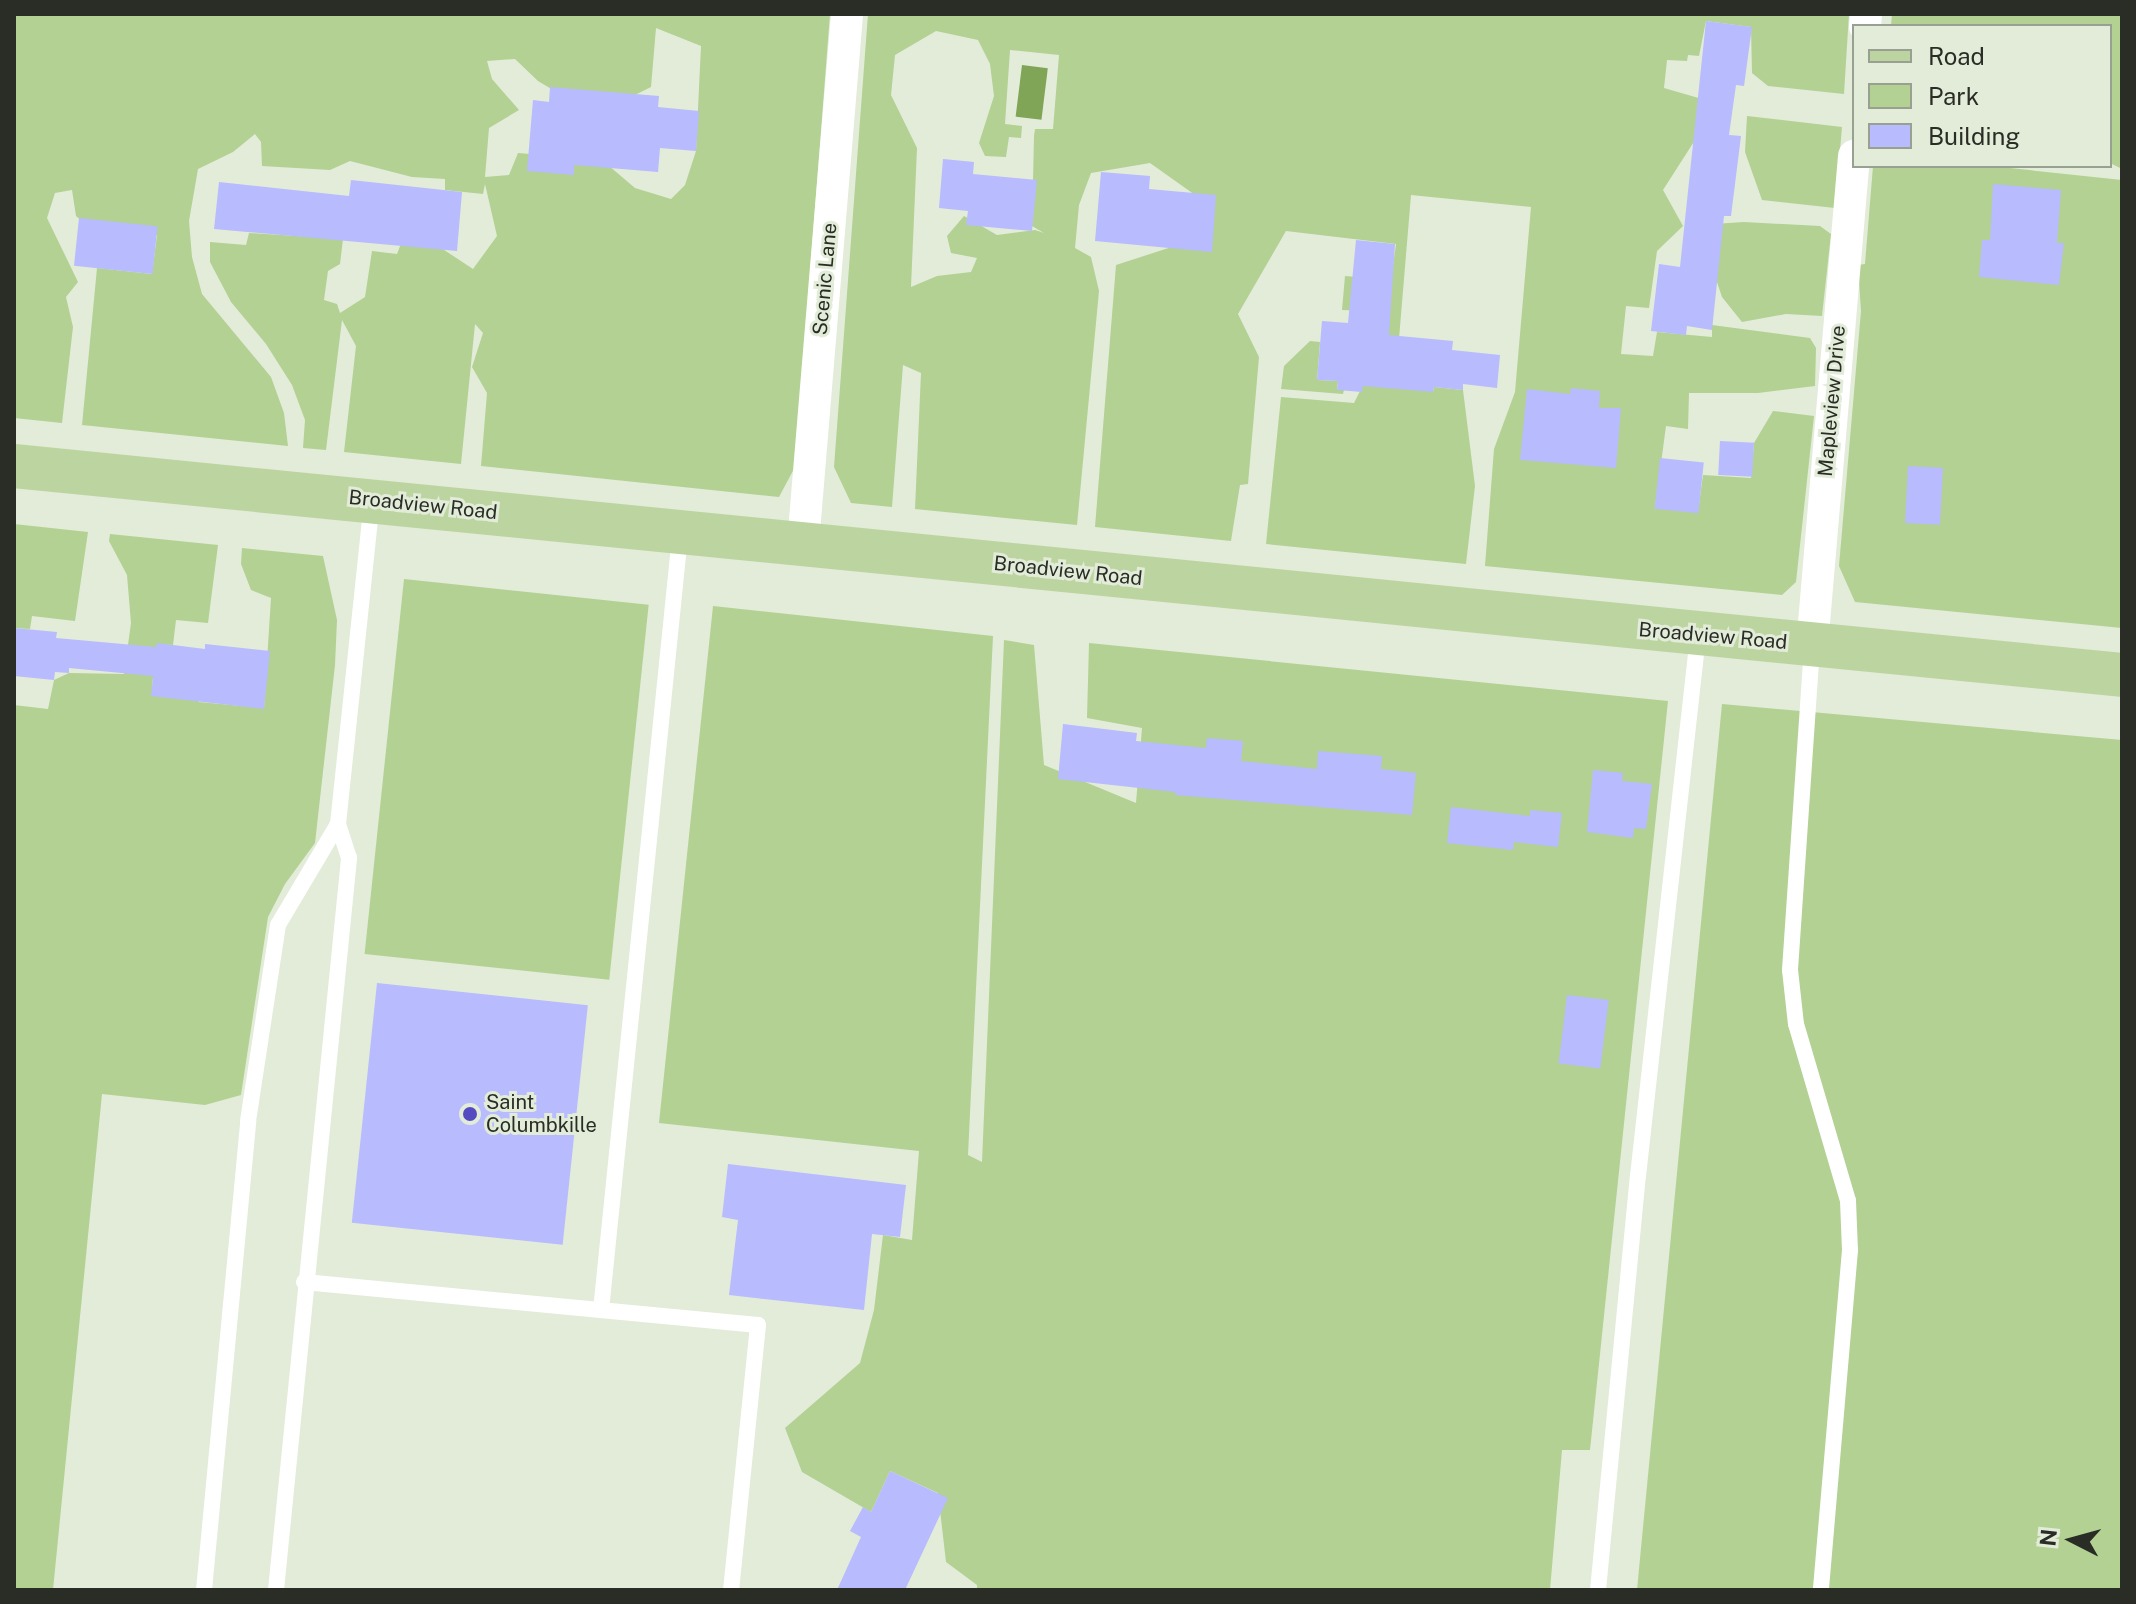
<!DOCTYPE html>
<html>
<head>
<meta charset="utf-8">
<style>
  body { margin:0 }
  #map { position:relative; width:2136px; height:1604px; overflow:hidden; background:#e2ecd9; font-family:"Public Sans",sans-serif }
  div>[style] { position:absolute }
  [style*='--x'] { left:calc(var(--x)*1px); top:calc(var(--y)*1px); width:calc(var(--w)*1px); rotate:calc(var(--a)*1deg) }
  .green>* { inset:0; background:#b2d193; transform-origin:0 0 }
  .water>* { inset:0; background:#80a556; transform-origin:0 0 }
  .building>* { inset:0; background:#b8bbfd; transform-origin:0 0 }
  .lane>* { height:16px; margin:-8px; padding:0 8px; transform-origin:8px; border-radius:8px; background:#fff }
  .street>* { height:32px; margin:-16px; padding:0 16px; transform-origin:16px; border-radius:16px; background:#fff }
  .primary>* { height:44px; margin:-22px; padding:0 22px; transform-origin:22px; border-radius:22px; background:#bcd5a0 }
  .dots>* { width:22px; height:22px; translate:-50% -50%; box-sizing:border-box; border:4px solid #e2ecd9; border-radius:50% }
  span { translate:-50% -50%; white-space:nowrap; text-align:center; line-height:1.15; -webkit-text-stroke:6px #e2ecd9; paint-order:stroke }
  .street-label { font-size:20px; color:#292d26 }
  .poi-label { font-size:20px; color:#292d26 }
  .left { translate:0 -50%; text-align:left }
  .frame { position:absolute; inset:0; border:16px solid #292d26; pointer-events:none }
  .legend { position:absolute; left:1852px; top:24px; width:260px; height:144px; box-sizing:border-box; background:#e2ecd9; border:2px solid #98a091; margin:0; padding:10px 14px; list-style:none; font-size:24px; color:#292d26 }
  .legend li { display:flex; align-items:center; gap:16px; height:40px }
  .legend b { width:40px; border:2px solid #98a091 }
  .north { position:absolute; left:2032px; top:1500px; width:80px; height:80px; -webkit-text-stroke:6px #e2ecd9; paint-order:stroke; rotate:276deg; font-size:22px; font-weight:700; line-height:32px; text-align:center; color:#292d26 }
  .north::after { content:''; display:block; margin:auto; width:28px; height:36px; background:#292d26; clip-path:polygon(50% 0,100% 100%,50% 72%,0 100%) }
</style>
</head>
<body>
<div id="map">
  <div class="green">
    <div style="clip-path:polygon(evenodd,14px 14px,830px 14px,795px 467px,779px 497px,481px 466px,487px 393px,472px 367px,483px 333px,475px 324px,461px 464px,344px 452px,356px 346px,342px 320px,326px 450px,303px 448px,305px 420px,292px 385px,266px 344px,231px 302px,210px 262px,210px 242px,246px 245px,249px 233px,343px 239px,340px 264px,328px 271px,324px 300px,337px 304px,340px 313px,365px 297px,372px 251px,397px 254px,402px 241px,432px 242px,473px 269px,497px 236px,485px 184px,483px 194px,445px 190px,445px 179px,412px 177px,350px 161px,330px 170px,262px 166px,261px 142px,255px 134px,233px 152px,198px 169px,189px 221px,192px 257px,202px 294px,271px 377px,284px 413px,288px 446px,82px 425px,97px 268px,152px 274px,157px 235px,99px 236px,76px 216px,72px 190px,55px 193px,47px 218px,78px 282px,66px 297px,73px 327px,62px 423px,14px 418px,14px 14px,656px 28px,701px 46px,696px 151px,685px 185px,671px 199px,635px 188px,602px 160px,518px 153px,509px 175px,485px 177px,489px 128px,519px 110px,492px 79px,487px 61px,515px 59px,538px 81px,595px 115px,651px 87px,656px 28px)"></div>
    <div style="clip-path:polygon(evenodd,868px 14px,1849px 14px,1844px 94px,1768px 86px,1752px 73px,1751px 27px,1706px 21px,1699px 56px,1688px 55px,1687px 61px,1667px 60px,1664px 88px,1702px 99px,1704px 126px,1663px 190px,1683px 226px,1657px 251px,1649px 308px,1626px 306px,1621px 354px,1653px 356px,1657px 332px,1712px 337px,1712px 325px,1810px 338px,1816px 348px,1815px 386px,1758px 393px,1689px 393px,1688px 429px,1666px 426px,1655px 508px,1698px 512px,1703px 475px,1751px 478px,1754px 443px,1773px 411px,1814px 416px,1796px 582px,1782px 595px,1485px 566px,1494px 449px,1515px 392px,1531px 207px,1411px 195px,1399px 339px,1433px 392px,1434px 387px,1463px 390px,1475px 486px,1466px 564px,1266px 544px,1281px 397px,1354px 403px,1363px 385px,1366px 311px,1342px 310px,1345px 276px,1391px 280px,1396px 244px,1286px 231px,1238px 314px,1259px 357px,1248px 484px,1240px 485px,1231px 541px,1095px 527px,1116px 265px,1184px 243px,1212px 207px,1150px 163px,1091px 173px,1079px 205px,1075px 248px,1091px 257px,1099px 291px,1077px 525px,915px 509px,921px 373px,903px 365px,892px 507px,851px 503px,834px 467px,868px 14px,936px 31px,978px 40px,990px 64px,994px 96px,979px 143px,985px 156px,1006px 157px,1009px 137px,1021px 138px,1022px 126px,1005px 124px,1010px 50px,1059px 55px,1053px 129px,1035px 129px,1034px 136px,1032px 226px,1044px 233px,1035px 230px,997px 235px,964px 216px,947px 236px,951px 253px,977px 258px,971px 272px,937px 276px,911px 287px,917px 148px,891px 95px,895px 55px,936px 31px)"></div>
    <div style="clip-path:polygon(1892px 14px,2122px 14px,2122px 169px,2110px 163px,2110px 26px,1891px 26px)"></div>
    <div style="clip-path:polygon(1747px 116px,1842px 127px,1835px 208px,1762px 200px,1745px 152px)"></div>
    <div style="clip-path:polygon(1873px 166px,1991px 166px,2122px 180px,2122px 628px,1855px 602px,1839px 566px,1861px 311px,1858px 265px,1865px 264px)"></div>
    <div style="clip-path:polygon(1744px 222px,1820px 226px,1831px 234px,1822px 316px,1786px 314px,1742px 322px,1722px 297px,1711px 264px,1714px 224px)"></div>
    <div style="clip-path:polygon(1310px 341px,1320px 342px,1317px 380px,1338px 381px,1337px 390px,1344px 390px,1343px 394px,1281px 389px,1284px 366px)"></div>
    <div style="clip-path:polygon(14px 524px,88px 532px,75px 621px,32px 616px,30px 629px,14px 628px)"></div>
    <div style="clip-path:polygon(110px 534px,218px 545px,208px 623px,176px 620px,173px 645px,157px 644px,152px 686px,187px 687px,199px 702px,264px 708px,271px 598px,251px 590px,241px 564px,242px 548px,323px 556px,337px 620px,335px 665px,315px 843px,285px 884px,268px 917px,241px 1095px,205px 1105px,102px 1094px,53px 1590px,14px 1590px,14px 705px,48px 709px,54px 680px,69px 673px,124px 674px,131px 623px,127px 575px,109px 541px)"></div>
    <div style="left:404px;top:579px;width:246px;height:377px;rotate:6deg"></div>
    <div style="clip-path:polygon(713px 606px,993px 636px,968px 1155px,982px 1162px,1004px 640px,1034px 645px,1044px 765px,1136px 803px,1142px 728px,1087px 718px,1089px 643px,1668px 701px,1590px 1450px,1562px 1450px,1550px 1590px,977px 1590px,977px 1585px,946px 1562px,938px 1493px,890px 1471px,871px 1512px,802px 1472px,785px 1428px,860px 1363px,874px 1310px,883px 1235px,912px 1240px,919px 1151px,659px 1123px)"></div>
    <div style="clip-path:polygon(1722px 704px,2122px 740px,2122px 1590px,1637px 1590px)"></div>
  </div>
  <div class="water">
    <div style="left:1022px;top:65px;width:26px;height:52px;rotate:7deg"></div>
  </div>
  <div class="building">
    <div style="clip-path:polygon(1706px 21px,1752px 27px,1744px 86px,1736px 85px,1729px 135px,1741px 136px,1731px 216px,1724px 216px,1712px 330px,1687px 326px,1686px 335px,1651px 331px,1659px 264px,1680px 267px)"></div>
    <div style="clip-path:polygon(550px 87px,659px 96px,658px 107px,699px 111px,696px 151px,660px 148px,658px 172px,574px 165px,574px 175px,527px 171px,533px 100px,549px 102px)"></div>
    <div style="clip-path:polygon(943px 159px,974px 162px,973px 174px,1037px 180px,1032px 231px,966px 225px,968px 211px,939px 208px)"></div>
    <div style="clip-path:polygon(1101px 172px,1150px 176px,1149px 189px,1216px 195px,1212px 252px,1095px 241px)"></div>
    <div style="clip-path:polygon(351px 180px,462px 192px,457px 251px,214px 229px,219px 182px,349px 196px)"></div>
    <div style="clip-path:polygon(1993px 184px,2061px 190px,2057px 243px,2064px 243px,2059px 285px,1979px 277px,1982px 240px,1990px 240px)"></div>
    <div style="left:79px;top:218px;width:79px;height:48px;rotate:6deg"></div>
    <div style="clip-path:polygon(1356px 240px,1395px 244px,1389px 335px,1453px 341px,1452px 350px,1500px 355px,1497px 388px,1463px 384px,1463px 390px,1434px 387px,1433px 392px,1363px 386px,1362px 392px,1337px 390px,1338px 381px,1317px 380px,1322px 321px,1348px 323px)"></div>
    <div style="clip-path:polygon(1571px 388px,1600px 391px,1599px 408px,1621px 408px,1616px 468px,1520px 460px,1527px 389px,1570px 394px)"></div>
    <div style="left:1720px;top:441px;width:34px;height:34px;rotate:3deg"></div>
    <div style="left:1660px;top:458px;width:44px;height:51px;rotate:6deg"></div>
    <div style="left:1908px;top:466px;width:35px;height:57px;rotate:3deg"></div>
    <div style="clip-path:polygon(14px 628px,57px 632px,56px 638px,156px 647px,157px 643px,205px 649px,205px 644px,270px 651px,264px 709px,151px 696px,153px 676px,69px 668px,69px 673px,55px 672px,54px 680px,14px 676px)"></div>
    <div style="clip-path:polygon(1063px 724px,1137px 733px,1136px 741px,1206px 748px,1207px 738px,1243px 741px,1241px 761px,1317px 769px,1318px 751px,1382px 756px,1381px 769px,1416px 773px,1412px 815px,1175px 795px,1175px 792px,1058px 779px)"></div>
    <div style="clip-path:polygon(1593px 770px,1623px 773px,1622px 781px,1652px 784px,1646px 829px,1634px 828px,1633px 838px,1587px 832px)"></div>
    <div style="clip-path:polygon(1451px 807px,1530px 816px,1530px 810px,1562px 813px,1558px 847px,1514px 842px,1513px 850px,1447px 843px)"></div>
    <div style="left:377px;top:983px;width:212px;height:241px;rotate:6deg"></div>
    <div style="left:1567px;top:995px;width:42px;height:69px;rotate:7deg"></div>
    <div style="clip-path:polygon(728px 1164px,906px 1185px,900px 1237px,872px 1234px,864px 1310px,729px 1295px,738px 1220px,722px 1217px)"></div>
    <div style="clip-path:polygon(890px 1471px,948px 1498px,905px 1590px,837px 1590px,861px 1537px,850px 1531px,863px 1507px,871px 1512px)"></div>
  </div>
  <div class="lane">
    <div style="--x:1812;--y:647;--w:324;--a:93.9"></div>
    <div style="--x:1790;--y:970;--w:54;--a:83.7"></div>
    <div style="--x:1796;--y:1024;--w:184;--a:73.6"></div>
    <div style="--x:1848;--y:1201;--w:49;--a:87.7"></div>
    <div style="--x:1850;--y:1250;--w:341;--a:94.9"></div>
    <div style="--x:304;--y:1282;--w:456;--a:5.4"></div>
    <div style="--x:758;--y:1325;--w:266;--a:95.8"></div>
    <div style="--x:601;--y:1310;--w:778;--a:-84.17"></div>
    <div style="--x:204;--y:1590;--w:471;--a:-84.6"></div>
    <div style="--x:248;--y:1121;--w:198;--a:-81.3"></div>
    <div style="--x:278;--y:925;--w:117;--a:-59.3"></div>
    <div style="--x:276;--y:1590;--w:736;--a:-84.3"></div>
    <div style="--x:349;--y:858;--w:36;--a:-108"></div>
    <div style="--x:338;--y:824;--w:323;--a:-84"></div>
    <div style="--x:1598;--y:1590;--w:416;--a:-84.5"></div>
    <div style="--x:1638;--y:1176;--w:543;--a:-83.66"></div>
  </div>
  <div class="street">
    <div style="--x:1865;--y:26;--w:12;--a:-85"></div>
    <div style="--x:803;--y:544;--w:532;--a:-85.25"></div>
    <div style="--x:1812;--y:646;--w:492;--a:-85.1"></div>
  </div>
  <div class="primary">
    <div style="--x:14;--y:466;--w:2118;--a:5.66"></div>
  </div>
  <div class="dots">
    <div style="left:470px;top:1114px;background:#564ac1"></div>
  </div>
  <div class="street-label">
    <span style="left:825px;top:279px;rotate:-85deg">Scenic Lane</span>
    <span style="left:1832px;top:401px;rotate:-85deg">Mapleview Drive</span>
    <span style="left:423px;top:505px;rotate:6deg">Broadview Road</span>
    <span style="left:1068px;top:571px;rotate:6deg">Broadview Road</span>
    <span style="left:1713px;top:636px;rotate:5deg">Broadview Road</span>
  </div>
  <div class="poi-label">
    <span class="left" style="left:486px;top:1114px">Saint<br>Columbkille</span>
  </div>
  <div class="frame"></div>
  <ul class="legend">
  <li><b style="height:10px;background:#bcd5a0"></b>Road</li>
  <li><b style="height:22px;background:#b2d193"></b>Park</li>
  <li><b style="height:22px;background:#b8bbfd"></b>Building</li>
  </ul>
  <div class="north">N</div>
</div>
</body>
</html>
